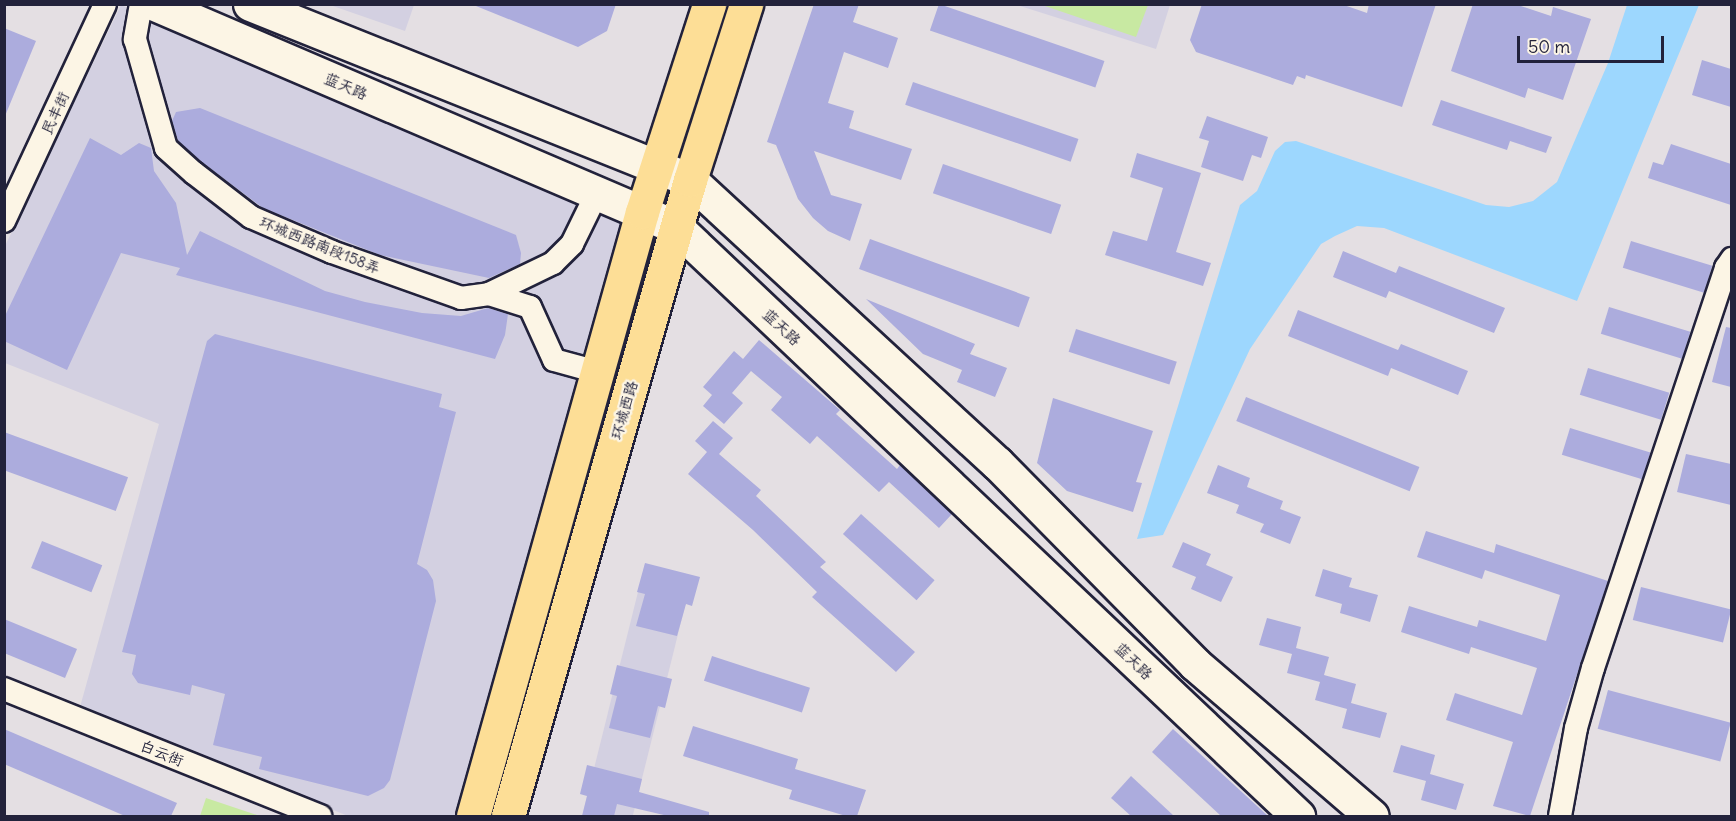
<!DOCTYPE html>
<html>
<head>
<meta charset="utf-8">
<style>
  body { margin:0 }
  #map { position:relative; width:1736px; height:821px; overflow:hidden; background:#e4dfe3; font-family:Delius,"LXGW WenKai TC",sans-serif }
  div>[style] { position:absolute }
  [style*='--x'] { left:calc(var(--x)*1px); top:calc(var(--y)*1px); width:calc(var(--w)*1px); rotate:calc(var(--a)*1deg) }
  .built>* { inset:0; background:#d3d0e1; transform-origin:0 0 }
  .green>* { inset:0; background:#c8e9a2 }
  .water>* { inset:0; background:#9dd7fe }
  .building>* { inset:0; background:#acacdd; transform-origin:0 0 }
  .roads { filter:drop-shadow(2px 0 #22223b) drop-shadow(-2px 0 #22223b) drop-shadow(0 2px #22223b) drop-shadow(0 -2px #22223b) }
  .street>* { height:22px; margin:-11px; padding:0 11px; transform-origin:11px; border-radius:11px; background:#fcf5e5 }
  .secondary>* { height:33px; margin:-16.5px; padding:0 16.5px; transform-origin:16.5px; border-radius:16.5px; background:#fcf5e5 }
  .primary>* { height:33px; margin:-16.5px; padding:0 16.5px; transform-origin:16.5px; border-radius:16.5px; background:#fdde96 }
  span { translate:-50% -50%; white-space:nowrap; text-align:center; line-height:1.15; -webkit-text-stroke:5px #fcf5e5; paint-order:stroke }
  .street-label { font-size:15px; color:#22223b }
  .frame { position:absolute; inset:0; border:6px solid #22223b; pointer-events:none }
  .scale { position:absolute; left:1517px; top:36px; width:147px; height:27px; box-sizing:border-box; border:3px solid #22223b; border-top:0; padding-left:8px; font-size:18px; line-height:21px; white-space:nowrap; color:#22223b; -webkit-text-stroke:4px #fcf5e5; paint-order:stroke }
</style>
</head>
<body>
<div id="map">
  <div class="built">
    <div style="clip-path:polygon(121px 5px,627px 221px,461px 816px,348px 816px,80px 707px,159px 424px,5px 363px,4px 248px)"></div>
    <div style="clip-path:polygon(330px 5px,414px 4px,414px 5px,405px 31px)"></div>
    <div style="clip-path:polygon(1017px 5px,1170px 5px,1156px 49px)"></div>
    <div style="left:645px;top:564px;width:49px;height:261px;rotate:14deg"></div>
  </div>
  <div class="green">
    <div style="clip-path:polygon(1042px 5px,1148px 4px,1148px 5px,1136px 37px)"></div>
    <div style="clip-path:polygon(206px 798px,260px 816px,200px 816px)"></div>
  </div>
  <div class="water">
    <div style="clip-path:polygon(1627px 5px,1699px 5px,1577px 301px,1384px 228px,1357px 226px,1335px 236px,1321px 244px,1250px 349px,1163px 535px,1137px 539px,1240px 205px,1257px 191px,1275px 151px,1285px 142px,1296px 141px,1486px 205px,1509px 207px,1533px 201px,1557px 182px,1608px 63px)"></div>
  </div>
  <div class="building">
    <div style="clip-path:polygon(471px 4px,616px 4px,607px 31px,578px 47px)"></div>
    <div style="clip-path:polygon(814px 4px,859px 4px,853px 22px,898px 38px,888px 68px,844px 52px,828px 103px,854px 111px,849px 128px,912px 149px,901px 180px,814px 151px,831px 195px,862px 204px,850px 241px,828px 231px,813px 218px,798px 199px,776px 145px,767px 142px)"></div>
    <div style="left:939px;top:4px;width:175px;height:28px;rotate:19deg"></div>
    <div style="clip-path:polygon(1202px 4px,1341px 4px,1367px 13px,1369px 4px,1436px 4px,1402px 107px,1306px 75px,1305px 79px,1297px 76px,1293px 85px,1196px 52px,1190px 40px)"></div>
    <div style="clip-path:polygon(1473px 4px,1515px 4px,1551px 16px,1553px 7px,1591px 19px,1563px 100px,1528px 88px,1525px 98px,1451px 71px)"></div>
    <div style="clip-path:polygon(4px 28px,36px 41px,5px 116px,4px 116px)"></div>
    <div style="clip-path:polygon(1702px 60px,1731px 69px,1731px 107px,1692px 95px)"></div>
    <div style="left:913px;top:82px;width:175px;height:24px;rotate:19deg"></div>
    <div style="clip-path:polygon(1441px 100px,1552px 137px,1546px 153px,1510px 141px,1507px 150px,1432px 125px)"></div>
    <div style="clip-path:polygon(200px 108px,516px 235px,521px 253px,520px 264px,489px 278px,380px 255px,263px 208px,203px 163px,178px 141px,172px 121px,176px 112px)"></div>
    <div style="clip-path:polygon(1207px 116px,1268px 137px,1261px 158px,1252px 155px,1243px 181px,1201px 167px,1209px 141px,1199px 138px)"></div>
    <div style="clip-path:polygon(90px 138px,121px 155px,139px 143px,151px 148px,154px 171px,176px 203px,187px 255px,200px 231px,325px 291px,365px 302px,422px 313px,461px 316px,488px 308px,508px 314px,505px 335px,495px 359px,176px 275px,180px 268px,121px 253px,67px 370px,4px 341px,4px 318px)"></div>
    <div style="clip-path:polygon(1671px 144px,1731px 164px,1731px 205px,1648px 178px,1653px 162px,1663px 165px)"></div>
    <div style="clip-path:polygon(1137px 153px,1201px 173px,1176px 252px,1211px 263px,1203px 286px,1105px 255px,1113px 231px,1147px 241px,1163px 188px,1130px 177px)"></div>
    <div style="left:943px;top:164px;width:125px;height:31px;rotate:19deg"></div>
    <div style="left:870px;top:239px;width:170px;height:32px;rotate:20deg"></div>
    <div style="left:1631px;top:241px;width:85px;height:28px;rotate:17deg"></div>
    <div style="clip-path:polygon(1343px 251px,1396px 273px,1399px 266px,1505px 308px,1494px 333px,1389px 291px,1386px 298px,1333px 277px)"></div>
    <div style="clip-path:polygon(866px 299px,975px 344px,970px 354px,1007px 368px,995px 397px,957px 382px,962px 370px,923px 354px)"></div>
    <div style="left:1609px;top:307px;width:85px;height:28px;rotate:17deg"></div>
    <div style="clip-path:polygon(1298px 310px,1398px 350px,1401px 344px,1468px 371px,1458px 395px,1391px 368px,1388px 376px,1288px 336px)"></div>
    <div style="clip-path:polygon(1726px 327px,1731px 328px,1731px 387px,1712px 382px)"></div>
    <div style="left:1076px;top:329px;width:106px;height:24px;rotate:18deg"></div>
    <div style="clip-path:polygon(215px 334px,442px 394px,439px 407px,456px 412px,417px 564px,427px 570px,433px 580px,436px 601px,390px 780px,384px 788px,368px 796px,259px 769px,262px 757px,213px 745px,225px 694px,192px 685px,190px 695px,138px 683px,132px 674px,136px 655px,122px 652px,207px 341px)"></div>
    <div style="clip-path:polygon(759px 340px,840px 410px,836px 414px,897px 469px,900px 465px,952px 514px,939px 528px,889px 482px,879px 492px,817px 436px,810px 444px,771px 410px,782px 397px,751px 371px,732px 393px,743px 403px,724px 424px,703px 406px,712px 395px,703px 387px,734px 351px,743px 359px)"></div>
    <div style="left:1588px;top:368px;width:85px;height:28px;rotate:17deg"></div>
    <div style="left:1246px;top:397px;width:187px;height:26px;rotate:22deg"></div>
    <div style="clip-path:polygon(1053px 398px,1153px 431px,1136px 482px,1142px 483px,1133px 512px,1067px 491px,1037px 463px)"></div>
    <div style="clip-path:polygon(713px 421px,733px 438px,719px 454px,761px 490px,756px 496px,826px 562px,820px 567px,915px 652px,896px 672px,812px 597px,817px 592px,753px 530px,688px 474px,707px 452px,695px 441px)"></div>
    <div style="left:1570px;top:428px;width:84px;height:28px;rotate:17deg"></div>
    <div style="left:4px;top:432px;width:132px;height:36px;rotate:20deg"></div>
    <div style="clip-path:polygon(1686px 454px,1731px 464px,1731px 505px,1677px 492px)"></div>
    <div style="clip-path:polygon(1218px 465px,1250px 478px,1247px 487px,1283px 501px,1280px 509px,1301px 517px,1290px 544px,1260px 532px,1264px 524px,1236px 513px,1239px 505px,1207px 493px)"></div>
    <div style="left:861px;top:514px;width:99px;height:27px;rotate:42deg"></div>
    <div style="clip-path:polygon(1426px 531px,1494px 553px,1496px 544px,1608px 581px,1530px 816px,1493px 806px,1513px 742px,1446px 720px,1455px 693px,1522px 715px,1537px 668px,1471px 647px,1469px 654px,1401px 632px,1409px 606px,1477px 627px,1479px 620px,1546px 641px,1560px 595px,1485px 570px,1482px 579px,1417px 557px)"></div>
    <div style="left:42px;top:541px;width:65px;height:29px;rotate:22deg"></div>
    <div style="clip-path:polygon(1183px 542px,1211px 554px,1206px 565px,1233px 577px,1221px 602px,1191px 589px,1196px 577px,1172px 567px)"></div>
    <div style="clip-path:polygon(645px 563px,700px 577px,692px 606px,686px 604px,677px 636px,636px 626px,645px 594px,637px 592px)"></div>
    <div style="clip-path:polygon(1323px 569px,1352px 578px,1349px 587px,1378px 595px,1370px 622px,1340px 613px,1342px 604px,1315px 596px)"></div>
    <div style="left:1641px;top:587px;width:93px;height:34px;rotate:14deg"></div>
    <div style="clip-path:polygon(1267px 618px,1301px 627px,1296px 648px,1329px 657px,1324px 675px,1356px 684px,1351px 703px,1387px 713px,1380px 738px,1342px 728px,1347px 709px,1315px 700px,1320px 682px,1287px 673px,1292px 654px,1259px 645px)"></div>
    <div style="clip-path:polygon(4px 619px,77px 649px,65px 678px,4px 653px)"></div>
    <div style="left:712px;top:656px;width:103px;height:26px;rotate:18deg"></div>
    <div style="clip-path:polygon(617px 665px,672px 679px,665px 708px,658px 706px,650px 738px,609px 728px,617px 696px,610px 694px)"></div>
    <div style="left:1608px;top:690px;width:127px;height:40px;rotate:15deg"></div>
    <div style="clip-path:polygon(693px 726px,798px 759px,795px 769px,866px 790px,857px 816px,846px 816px,789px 799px,792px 790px,683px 756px)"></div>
    <div style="clip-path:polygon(4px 729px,177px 803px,171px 816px,125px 816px,4px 764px)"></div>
    <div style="clip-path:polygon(1173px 729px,1268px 816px,1221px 816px,1152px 752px)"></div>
    <div style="clip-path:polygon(1401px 745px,1435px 755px,1430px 774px,1464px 784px,1456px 810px,1421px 800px,1426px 781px,1393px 772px)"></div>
    <div style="clip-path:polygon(587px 765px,642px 779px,639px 792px,709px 812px,709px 816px,668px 816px,617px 804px,614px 816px,582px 816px,587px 796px,580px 794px)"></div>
    <div style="clip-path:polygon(1131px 776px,1174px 816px,1131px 816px,1111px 798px)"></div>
  </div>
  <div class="roads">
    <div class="street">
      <div style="--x:141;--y:4;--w:36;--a:100"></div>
      <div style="--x:135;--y:39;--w:113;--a:74.1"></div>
      <div style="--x:166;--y:148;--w:38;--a:42"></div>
      <div style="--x:194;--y:173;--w:72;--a:37.7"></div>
      <div style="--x:251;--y:217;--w:88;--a:23.4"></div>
      <div style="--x:332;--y:252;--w:137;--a:19.6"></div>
      <div style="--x:461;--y:298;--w:28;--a:-8"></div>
      <div style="--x:489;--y:294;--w:71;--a:-25.8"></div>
      <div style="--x:553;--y:263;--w:27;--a:-45"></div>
      <div style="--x:572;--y:244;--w:57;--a:-63.9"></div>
      <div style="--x:4;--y:221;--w:239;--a:-65"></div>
      <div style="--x:489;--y:294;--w:43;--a:17.6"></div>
      <div style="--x:530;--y:307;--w:58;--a:65.6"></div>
      <div style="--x:554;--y:360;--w:46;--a:15.3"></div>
      <div style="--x:4;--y:689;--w:341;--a:21.9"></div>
      <div style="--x:1560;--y:816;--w:89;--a:-79.7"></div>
      <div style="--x:1576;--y:728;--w:62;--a:-74.2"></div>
      <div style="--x:1593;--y:668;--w:422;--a:-71.6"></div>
      <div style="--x:1726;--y:268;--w:11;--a:-56"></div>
    </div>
    <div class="secondary">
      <div style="--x:155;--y:4;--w:567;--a:23.17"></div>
      <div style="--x:676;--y:227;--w:857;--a:43.44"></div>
      <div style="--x:250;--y:4;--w:474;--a:21.8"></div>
      <div style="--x:690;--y:180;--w:418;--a:42.7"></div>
      <div style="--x:997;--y:463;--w:282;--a:45.4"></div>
      <div style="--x:1195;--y:664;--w:233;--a:40.7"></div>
    </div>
    <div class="primary">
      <div style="--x:473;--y:816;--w:627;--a:-74.37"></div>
      <div style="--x:642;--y:212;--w:219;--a:-72.1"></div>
      <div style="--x:508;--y:816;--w:662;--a:-74.03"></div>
      <div style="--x:690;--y:180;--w:185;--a:-72.3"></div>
    </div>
  </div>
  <div class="street-label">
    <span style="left:346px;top:86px;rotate:23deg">蓝天路</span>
    <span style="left:55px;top:113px;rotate:-65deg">民丰街</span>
    <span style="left:320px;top:245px;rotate:22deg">环城西路南段158弄</span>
    <span style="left:782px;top:327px;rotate:43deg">蓝天路</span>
    <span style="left:624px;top:410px;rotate:-74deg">环城西路</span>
    <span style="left:1134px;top:661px;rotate:44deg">蓝天路</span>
    <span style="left:162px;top:753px;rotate:22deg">白云街</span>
  </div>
  <div class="frame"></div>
  <div class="scale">50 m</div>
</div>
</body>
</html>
